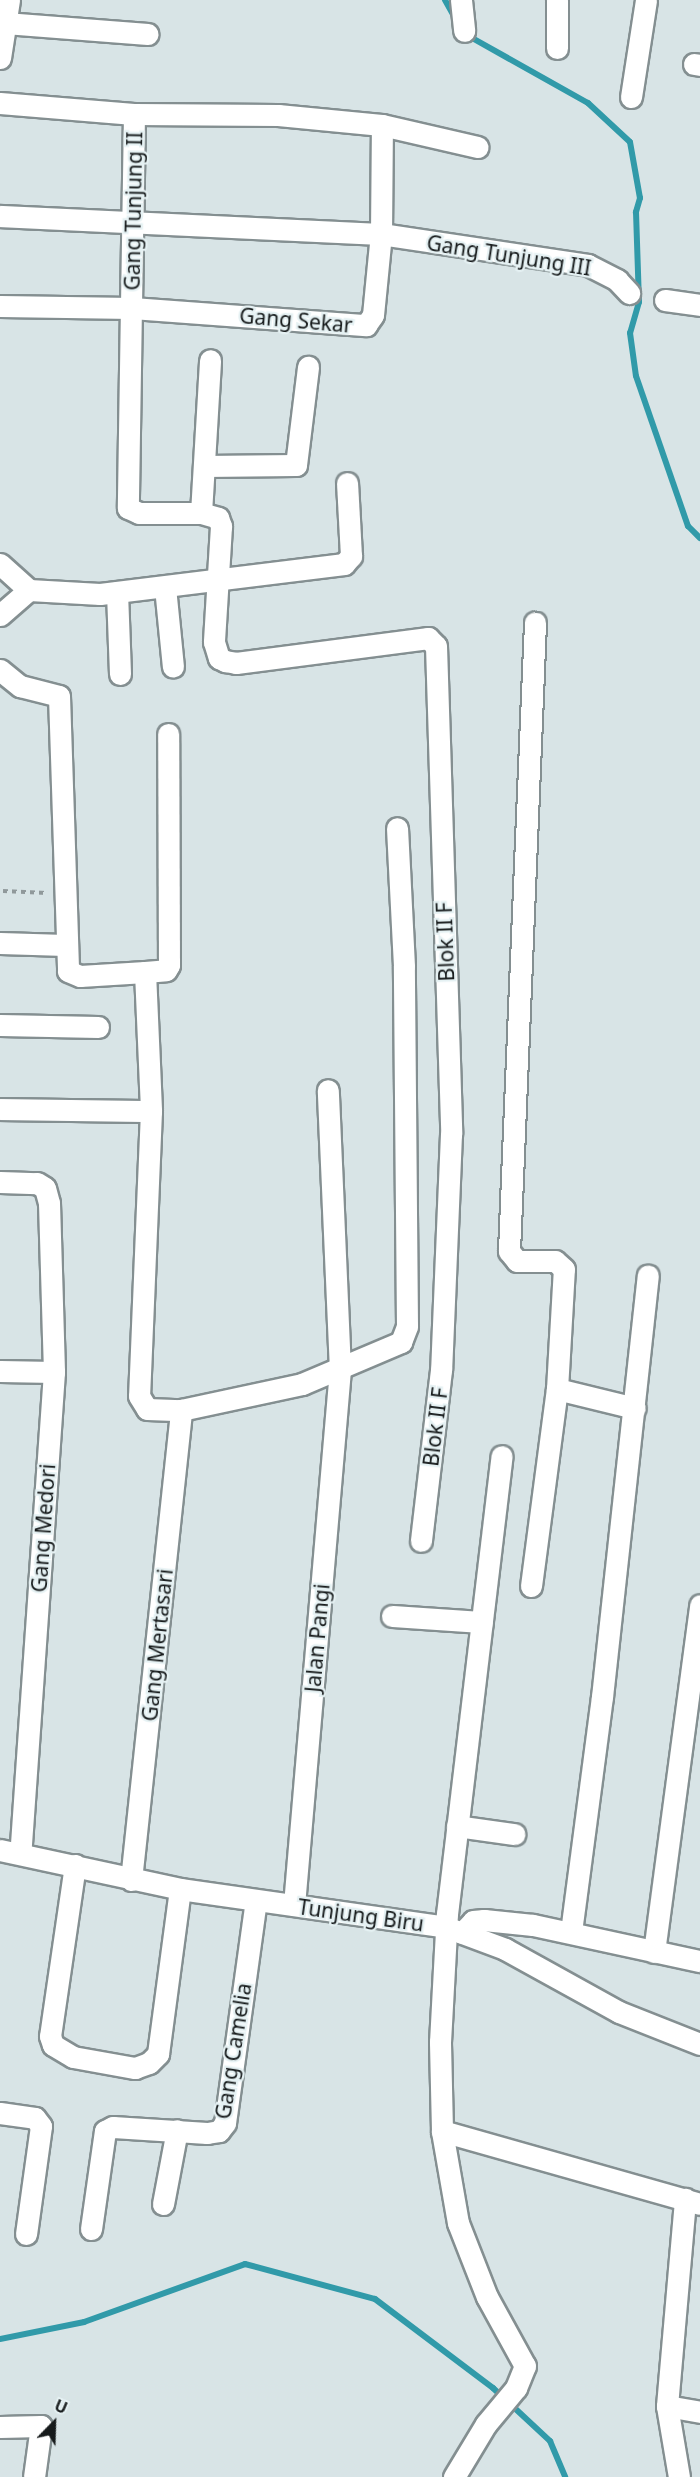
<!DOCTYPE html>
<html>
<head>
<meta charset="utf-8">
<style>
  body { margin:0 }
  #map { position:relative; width:700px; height:2477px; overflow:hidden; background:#d8e4e6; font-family:"Noto Sans",sans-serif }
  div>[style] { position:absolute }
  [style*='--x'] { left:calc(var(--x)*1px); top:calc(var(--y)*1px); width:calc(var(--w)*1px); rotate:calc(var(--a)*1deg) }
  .stream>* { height:6px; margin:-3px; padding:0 3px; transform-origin:3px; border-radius:3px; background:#319aa9 }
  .path>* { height:4px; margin-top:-2px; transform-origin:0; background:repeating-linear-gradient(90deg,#90999b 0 4.5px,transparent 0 9px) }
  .roads { filter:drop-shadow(2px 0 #848f91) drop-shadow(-2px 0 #848f91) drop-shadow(0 2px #848f91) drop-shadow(0 -2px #848f91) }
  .minor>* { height:21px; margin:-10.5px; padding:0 10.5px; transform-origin:10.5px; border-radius:10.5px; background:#fff }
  span { translate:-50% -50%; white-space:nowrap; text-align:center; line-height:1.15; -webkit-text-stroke:4.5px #e5f1f3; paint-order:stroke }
  .street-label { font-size:21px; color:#161a1b }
  .north { position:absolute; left:24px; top:2393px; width:60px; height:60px; -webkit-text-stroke:4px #e5f1f3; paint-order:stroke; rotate:23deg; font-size:16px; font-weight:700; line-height:24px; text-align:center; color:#161a1b }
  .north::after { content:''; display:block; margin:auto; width:21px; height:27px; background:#161a1b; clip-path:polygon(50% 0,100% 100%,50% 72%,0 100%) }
</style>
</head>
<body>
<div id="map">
  <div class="stream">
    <div style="--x:445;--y:0;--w:21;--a:61"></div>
    <div style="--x:465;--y:34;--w:141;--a:29.3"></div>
    <div style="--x:588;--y:103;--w:57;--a:42.9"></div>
    <div style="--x:630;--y:142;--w:57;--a:79.9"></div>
    <div style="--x:640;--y:198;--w:15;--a:106"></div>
    <div style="--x:636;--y:212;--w:90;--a:88.1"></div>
    <div style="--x:639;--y:302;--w:32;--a:106"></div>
    <div style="--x:630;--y:333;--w:43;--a:82.1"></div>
    <div style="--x:636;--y:376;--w:159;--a:70.9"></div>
    <div style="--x:688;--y:526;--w:17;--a:45"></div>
    <div style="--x:0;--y:2339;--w:86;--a:-11.4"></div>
    <div style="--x:84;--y:2322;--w:171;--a:-19.8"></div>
    <div style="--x:245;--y:2264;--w:135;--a:15.1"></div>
    <div style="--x:375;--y:2299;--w:148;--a:37"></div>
    <div style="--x:493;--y:2388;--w:78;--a:42.9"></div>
    <div style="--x:550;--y:2441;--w:39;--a:67"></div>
  </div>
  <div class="path">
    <div style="--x:3;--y:891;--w:44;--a:2.6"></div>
  </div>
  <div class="roads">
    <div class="minor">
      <div style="--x:461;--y:0;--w:31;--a:84"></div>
      <div style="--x:5;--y:23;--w:143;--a:4.4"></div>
      <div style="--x:557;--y:48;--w:48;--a:-90"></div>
      <div style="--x:0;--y:58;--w:59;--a:-81.2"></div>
      <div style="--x:694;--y:64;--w:6;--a:9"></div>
      <div style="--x:631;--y:97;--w:98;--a:-81.2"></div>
      <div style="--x:0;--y:103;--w:134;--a:4.7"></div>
      <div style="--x:134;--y:114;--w:144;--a:0.4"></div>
      <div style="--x:278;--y:115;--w:104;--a:5.5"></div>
      <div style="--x:382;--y:125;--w:98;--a:13"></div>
      <div style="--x:134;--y:114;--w:394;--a:90.9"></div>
      <div style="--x:128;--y:508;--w:12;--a:24"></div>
      <div style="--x:139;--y:513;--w:62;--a:0"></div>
      <div style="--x:201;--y:513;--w:18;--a:16"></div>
      <div style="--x:218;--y:518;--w:9;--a:69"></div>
      <div style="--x:221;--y:526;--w:116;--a:93.5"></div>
      <div style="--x:214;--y:642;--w:17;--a:73"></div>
      <div style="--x:219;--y:658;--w:7;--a:27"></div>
      <div style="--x:225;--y:661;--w:11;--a:10"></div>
      <div style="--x:236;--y:663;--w:194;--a:-7.4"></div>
      <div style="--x:428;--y:638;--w:11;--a:45"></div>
      <div style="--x:436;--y:646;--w:488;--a:88.2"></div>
      <div style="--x:451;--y:1134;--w:236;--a:92.4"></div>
      <div style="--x:441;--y:1370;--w:172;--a:96.7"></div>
      <div style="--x:0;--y:216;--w:381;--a:2.7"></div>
      <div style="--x:381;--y:234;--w:209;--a:8.5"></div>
      <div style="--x:588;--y:265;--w:33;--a:27"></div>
      <div style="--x:617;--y:280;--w:18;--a:47"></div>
      <div style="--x:665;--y:300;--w:35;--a:8"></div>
      <div style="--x:0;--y:306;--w:132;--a:0.9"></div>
      <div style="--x:132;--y:308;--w:235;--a:4.2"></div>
      <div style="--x:366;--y:325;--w:12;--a:-55"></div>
      <div style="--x:373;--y:315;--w:81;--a:-84.4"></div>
      <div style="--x:381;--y:234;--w:109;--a:-89.5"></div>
      <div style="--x:204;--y:466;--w:92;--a:-0.6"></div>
      <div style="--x:296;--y:465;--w:99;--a:-83"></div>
      <div style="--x:201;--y:513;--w:153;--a:-86.6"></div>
      <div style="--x:0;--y:564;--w:39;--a:42"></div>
      <div style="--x:165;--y:587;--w:80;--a:84.3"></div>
      <div style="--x:117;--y:592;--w:82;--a:87.9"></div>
      <div style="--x:0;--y:615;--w:38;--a:-41"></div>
      <div style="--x:29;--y:590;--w:71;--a:3.2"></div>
      <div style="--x:100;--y:594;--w:246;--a:-7"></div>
      <div style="--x:344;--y:564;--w:11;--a:-49"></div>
      <div style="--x:351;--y:556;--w:73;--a:-93.1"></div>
      <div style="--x:0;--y:670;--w:26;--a:39"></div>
      <div style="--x:20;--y:686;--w:40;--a:14.4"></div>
      <div style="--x:59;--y:696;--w:275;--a:88.1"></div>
      <div style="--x:68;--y:971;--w:13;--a:23"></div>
      <div style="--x:80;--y:976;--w:65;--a:-3.5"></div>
      <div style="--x:145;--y:972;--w:139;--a:87.5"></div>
      <div style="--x:151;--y:1111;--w:285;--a:92.4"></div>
      <div style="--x:139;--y:1396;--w:15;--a:58"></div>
      <div style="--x:147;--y:1409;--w:34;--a:2"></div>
      <div style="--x:181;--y:1410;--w:124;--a:-12.1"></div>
      <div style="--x:302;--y:1384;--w:108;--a:-23"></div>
      <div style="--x:401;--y:1342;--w:17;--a:-69"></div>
      <div style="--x:407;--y:1326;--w:360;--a:-90.5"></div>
      <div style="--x:404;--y:966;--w:138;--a:-92.9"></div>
      <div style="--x:0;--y:943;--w:65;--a:1.8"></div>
      <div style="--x:145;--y:972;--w:21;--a:-5"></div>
      <div style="--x:166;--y:970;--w:6;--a:-59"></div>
      <div style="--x:169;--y:965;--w:231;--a:-90.2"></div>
      <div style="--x:0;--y:1025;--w:98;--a:1.2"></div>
      <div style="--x:0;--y:1109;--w:151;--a:0.8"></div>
      <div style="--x:0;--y:1182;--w:37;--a:2"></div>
      <div style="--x:37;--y:1183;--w:9;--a:32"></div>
      <div style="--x:45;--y:1188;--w:16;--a:75"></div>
      <div style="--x:49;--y:1203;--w:169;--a:88.3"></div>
      <div style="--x:54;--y:1372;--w:482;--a:94"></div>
      <div style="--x:0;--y:1371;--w:54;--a:1.1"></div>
      <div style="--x:557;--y:1389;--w:80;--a:13.7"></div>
      <div style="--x:531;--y:1586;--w:199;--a:-82.5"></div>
      <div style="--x:557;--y:1389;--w:120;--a:-86.7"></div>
      <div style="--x:564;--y:1269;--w:12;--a:-138"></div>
      <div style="--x:555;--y:1261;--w:38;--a:180"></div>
      <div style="--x:517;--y:1261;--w:13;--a:-129"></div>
      <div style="--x:509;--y:1251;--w:629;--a:-87.63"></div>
      <div style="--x:392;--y:1616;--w:90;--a:3.8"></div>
      <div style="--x:457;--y:1826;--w:58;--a:8"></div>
      <div style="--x:0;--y:1850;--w:184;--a:12.2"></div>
      <div style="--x:180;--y:1889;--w:269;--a:8.1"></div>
      <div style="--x:446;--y:1927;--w:63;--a:20.4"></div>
      <div style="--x:505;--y:1949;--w:130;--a:28.9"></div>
      <div style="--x:619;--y:2012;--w:87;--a:21.6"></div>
      <div style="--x:75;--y:1865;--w:173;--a:98.3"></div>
      <div style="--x:50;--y:2036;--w:9;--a:72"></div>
      <div style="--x:53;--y:2045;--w:23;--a:31"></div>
      <div style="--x:73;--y:2057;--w:63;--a:10.1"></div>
      <div style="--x:135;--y:2068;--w:15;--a:-20"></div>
      <div style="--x:149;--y:2063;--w:13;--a:-45"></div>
      <div style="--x:158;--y:2054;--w:166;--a:-82.4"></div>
      <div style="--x:131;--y:1880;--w:473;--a:-83.9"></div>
      <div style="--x:294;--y:1905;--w:537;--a:-85.09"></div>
      <div style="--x:340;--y:1370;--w:280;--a:-92.5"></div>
      <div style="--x:571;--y:1932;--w:237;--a:-82.5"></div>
      <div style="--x:602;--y:1697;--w:424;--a:-83.8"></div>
      <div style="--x:462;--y:1933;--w:16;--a:-47"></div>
      <div style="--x:473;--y:1921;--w:11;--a:-5"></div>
      <div style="--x:484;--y:1920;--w:49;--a:5.8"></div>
      <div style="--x:533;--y:1925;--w:171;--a:12.2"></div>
      <div style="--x:654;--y:1952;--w:350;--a:-82.4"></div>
      <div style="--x:0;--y:2113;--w:35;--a:8"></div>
      <div style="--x:35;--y:2118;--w:10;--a:53"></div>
      <div style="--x:41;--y:2126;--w:109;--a:97.9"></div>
      <div style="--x:442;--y:2131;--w:268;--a:15.8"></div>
      <div style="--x:163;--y:2204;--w:75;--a:-79.3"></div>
      <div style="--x:91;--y:2229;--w:99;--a:-81.9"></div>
      <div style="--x:105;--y:2131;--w:9;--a:-27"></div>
      <div style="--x:113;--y:2127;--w:94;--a:3.7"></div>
      <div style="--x:207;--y:2133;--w:12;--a:-9"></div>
      <div style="--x:219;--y:2131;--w:10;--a:-53"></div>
      <div style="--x:225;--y:2123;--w:224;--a:-82.1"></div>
      <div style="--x:667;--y:2406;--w:34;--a:10"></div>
      <div style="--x:0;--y:2427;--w:41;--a:-1.4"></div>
      <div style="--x:41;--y:2426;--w:51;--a:97.8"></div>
      <div style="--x:454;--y:2477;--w:62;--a:-58.9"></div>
      <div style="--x:486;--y:2424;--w:47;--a:-50.2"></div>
      <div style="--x:516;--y:2388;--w:24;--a:-68"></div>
      <div style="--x:525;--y:2366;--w:79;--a:-118.8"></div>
      <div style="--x:487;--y:2297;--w:79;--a:-111.4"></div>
      <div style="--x:458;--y:2223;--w:93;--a:-99.9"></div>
      <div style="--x:442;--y:2131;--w:89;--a:-91.3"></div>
      <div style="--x:440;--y:2042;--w:128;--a:-86.9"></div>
      <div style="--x:447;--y:1914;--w:461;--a:-83.2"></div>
      <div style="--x:679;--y:2477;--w:72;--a:-99.6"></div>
      <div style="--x:667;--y:2406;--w:208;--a:-85"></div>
    </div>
  </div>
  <div class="street-label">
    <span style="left:133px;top:211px;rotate:-89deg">Gang Tunjung II</span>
    <span style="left:509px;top:255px;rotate:9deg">Gang Tunjung III</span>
    <span style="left:296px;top:320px;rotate:5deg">Gang Sekar</span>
    <span style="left:445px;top:942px;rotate:-92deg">Blok II F</span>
    <span style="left:435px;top:1427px;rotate:-83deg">Blok II F</span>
    <span style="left:43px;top:1528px;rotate:-86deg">Gang Medori</span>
    <span style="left:317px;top:1638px;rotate:-85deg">Jalan Pangi</span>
    <span style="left:157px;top:1645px;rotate:-84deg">Gang Mertasari</span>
    <span style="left:361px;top:1915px;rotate:8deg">Tunjung Biru</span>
    <span style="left:233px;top:2051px;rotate:-81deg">Gang Camelia</span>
  </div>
  <div class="north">U</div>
</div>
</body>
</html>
